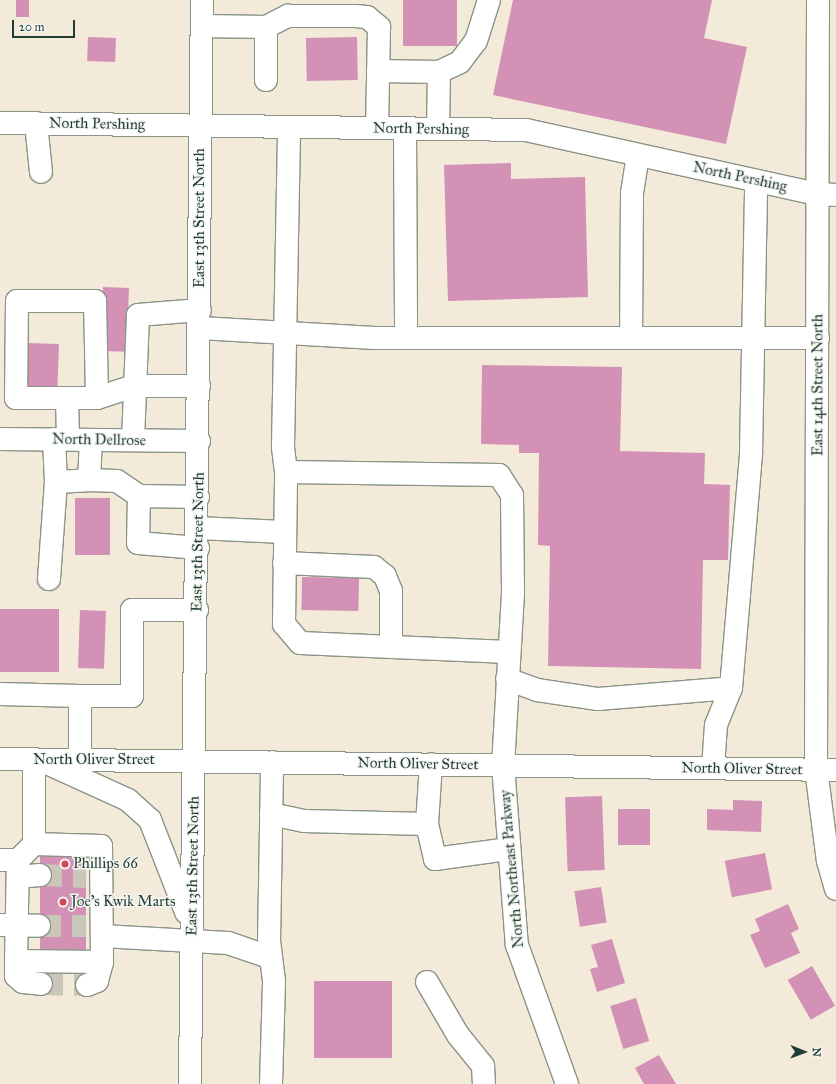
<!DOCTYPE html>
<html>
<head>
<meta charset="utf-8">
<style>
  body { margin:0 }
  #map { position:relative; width:836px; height:1084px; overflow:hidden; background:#f4ead9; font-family:"IM FELL Great Primer",serif }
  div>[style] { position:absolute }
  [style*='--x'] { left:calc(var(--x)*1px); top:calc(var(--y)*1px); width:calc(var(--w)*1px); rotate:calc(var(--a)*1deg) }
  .building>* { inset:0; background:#d291b5; transform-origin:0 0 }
  .minor-tunnel>* { height:22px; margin-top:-11px; transform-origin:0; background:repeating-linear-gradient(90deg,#c9c7b8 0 22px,transparent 0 33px) }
  .roads { filter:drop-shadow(1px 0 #8a9486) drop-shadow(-1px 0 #8a9486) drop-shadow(0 1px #8a9486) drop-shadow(0 -1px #8a9486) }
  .minor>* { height:22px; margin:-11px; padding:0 11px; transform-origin:11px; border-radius:11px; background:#fff }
  .major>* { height:22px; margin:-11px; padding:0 11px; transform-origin:11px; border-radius:11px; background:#fff }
  .dots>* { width:11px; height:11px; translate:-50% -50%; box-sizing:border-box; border:2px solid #f6f6f2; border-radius:50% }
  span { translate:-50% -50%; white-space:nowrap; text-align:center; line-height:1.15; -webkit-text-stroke:3px #f6f6f2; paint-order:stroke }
  .street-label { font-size:15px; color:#1f3d34 }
  .poi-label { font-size:15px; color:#1f3d34 }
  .left { translate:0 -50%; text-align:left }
  .north { position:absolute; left:784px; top:1032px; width:40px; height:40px; -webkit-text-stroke:3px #f6f6f2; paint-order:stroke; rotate:91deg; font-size:11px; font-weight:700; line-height:16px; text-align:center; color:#1f3d34 }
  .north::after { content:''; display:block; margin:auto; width:14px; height:18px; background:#1f3d34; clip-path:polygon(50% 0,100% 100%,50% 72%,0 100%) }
  .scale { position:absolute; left:12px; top:20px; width:63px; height:18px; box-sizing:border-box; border:2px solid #1f3d34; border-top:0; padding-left:5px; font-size:12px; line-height:14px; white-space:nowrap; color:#1f3d34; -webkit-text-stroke:3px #f6f6f2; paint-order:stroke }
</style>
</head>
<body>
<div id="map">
  <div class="building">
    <div style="left:16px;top:0;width:13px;height:17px"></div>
    <div style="left:403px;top:0;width:54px;height:46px"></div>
    <div style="clip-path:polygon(513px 0,712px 0,704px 38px,747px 47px,726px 144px,493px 95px)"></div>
    <div style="left:88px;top:37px;width:28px;height:24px;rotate:2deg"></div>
    <div style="left:357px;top:37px;width:43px;height:51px;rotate:89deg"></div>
    <div style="clip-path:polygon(511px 163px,511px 179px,585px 177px,588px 297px,448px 301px,444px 165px)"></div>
    <div style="left:103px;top:287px;width:26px;height:64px;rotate:2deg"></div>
    <div style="left:28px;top:343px;width:31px;height:44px;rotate:2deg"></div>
    <div style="clip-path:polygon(482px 365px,622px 367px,620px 451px,705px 453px,704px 484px,730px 485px,728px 560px,703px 560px,701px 669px,548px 666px,550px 546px,538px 545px,539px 453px,519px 453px,519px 445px,481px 444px)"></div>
    <div style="left:110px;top:498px;width:57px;height:35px;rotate:90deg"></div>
    <div style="left:302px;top:577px;width:57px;height:33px;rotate:1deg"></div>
    <div style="left:0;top:609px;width:59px;height:63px"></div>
    <div style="left:80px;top:610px;width:26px;height:58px;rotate:2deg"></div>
    <div style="left:602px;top:796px;width:74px;height:37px;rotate:88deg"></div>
    <div style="clip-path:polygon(733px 800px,762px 801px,761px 832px,707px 830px,707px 809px,733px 810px)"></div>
    <div style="left:618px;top:809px;width:32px;height:36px"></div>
    <div style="left:40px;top:852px;width:46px;height:99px"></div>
    <div style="left:765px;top:853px;width:37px;height:41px;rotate:79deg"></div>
    <div style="left:601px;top:887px;width:36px;height:27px;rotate:81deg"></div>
    <div style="clip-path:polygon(788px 904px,799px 929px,791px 933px,800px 953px,765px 968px,750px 935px,760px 931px,755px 919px)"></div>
    <div style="clip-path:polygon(612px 939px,625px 983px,597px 992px,590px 969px,598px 967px,591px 945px)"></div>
    <div style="left:812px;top:966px;width:46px;height:28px;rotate:60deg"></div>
    <div style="left:314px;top:981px;width:78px;height:77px"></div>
    <div style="left:636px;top:998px;width:45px;height:27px;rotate:73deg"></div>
    <div style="clip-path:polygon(659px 1055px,676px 1084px,644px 1084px,635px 1068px)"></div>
  </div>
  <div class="minor-tunnel">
    <div style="--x:40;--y:875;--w:46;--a:2.5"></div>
    <div style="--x:39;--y:926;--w:47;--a:0"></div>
    <div style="--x:41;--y:984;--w:46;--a:1.2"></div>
  </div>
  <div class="roads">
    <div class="minor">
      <div style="--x:818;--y:0;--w:769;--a:90.15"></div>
      <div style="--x:816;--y:769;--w:93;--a:82.6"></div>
      <div style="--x:828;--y:861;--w:29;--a:74"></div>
      <div style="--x:202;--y:26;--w:64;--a:0.9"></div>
      <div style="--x:266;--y:27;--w:53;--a:90"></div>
      <div style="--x:266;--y:27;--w:25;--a:-27"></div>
      <div style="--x:288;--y:16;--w:67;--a:0"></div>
      <div style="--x:355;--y:16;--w:12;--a:5"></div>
      <div style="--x:367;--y:17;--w:16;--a:40"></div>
      <div style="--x:379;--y:27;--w:101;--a:91.1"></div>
      <div style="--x:378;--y:71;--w:61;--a:0.9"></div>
      <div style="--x:439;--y:72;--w:57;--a:91"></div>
      <div style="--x:439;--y:72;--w:23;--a:-25"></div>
      <div style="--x:460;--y:62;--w:26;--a:-53"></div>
      <div style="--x:476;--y:41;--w:43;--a:-72.4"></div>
      <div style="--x:0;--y:123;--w:526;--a:0.76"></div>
      <div style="--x:526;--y:130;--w:299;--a:12.4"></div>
      <div style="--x:818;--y:194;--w:18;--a:3"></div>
      <div style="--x:36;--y:123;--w:49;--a:84.2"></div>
      <div style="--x:405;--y:129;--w:209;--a:89.7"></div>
      <div style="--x:200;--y:328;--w:175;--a:3.3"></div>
      <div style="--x:375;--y:338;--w:443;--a:0"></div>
      <div style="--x:631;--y:338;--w:145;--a:-89.6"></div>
      <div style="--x:632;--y:193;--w:38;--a:-81"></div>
      <div style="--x:67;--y:398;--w:41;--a:88.6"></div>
      <div style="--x:97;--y:398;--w:81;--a:180"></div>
      <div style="--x:16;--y:398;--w:97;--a:-89.4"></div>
      <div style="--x:17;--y:301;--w:78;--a:0"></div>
      <div style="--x:95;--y:301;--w:97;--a:88.8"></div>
      <div style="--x:97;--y:398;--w:39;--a:-18"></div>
      <div style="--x:134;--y:386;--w:65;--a:0"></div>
      <div style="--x:0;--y:439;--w:199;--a:0.6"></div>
      <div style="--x:54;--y:439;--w:43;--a:87.3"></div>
      <div style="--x:56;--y:482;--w:33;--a:-3"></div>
      <div style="--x:91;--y:440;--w:40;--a:92.9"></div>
      <div style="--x:89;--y:480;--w:28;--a:2"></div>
      <div style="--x:117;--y:481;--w:27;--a:34"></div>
      <div style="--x:133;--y:440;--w:125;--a:-87.7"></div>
      <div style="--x:138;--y:315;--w:62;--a:-4.6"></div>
      <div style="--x:286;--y:472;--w:26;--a:-97"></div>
      <div style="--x:283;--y:446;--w:319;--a:-88.9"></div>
      <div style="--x:197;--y:528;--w:87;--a:2.6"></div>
      <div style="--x:198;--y:548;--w:60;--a:-175.2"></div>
      <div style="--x:138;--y:543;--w:47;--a:-88.8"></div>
      <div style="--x:139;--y:496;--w:59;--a:1"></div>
      <div style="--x:284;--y:563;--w:90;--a:2.5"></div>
      <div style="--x:374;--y:567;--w:14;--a:39"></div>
      <div style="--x:385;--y:576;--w:16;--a:68"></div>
      <div style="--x:391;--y:591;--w:56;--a:90"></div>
      <div style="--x:49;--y:579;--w:97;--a:-85.9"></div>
      <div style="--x:508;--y:652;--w:208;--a:-177.5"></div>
      <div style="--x:300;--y:643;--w:25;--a:-130"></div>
      <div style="--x:284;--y:624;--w:152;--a:-89.2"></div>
      <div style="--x:286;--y:472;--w:213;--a:0.8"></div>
      <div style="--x:499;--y:475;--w:24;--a:57"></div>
      <div style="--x:512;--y:495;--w:98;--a:89.4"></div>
      <div style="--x:513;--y:593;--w:172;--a:93.3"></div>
      <div style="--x:503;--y:765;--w:181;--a:85.6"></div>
      <div style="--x:517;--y:945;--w:148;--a:70.2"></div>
      <div style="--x:507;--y:679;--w:32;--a:20"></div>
      <div style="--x:537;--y:690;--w:62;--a:8.4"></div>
      <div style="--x:598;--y:699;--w:133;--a:-4.7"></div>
      <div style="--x:0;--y:694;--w:80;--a:1.4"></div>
      <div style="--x:80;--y:760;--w:64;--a:-90"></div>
      <div style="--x:80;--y:696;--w:52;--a:0"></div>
      <div style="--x:132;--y:696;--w:86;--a:-90"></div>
      <div style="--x:132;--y:610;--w:65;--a:0"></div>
      <div style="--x:713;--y:768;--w:43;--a:-86"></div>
      <div style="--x:716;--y:725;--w:40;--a:-68"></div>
      <div style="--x:731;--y:688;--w:236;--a:-85.1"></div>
      <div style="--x:751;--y:453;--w:272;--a:-88.9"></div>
      <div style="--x:271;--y:814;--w:34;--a:12"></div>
      <div style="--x:304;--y:821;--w:123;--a:1.4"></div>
      <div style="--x:427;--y:824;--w:60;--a:-86.2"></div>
      <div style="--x:427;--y:824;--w:36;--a:77"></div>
      <div style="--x:435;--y:859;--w:75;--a:-7.7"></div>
      <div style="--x:34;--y:844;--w:84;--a:-90"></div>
      <div style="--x:0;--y:860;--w:18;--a:0"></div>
      <div style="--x:18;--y:860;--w:23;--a:-45"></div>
      <div style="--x:34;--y:844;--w:67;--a:1.7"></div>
      <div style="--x:101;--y:846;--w:116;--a:89.5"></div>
      <div style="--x:102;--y:962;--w:86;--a:-179.3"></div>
      <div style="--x:16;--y:961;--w:101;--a:-88.9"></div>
      <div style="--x:18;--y:877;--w:22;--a:-5"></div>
      <div style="--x:0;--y:925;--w:39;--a:1"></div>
      <div style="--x:102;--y:936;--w:126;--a:3.2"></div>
      <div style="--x:228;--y:943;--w:43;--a:18.9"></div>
      <div style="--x:16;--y:961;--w:15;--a:90"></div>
      <div style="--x:16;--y:976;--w:9;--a:41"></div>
      <div style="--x:23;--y:982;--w:18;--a:6"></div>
      <div style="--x:427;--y:982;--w:61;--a:59.7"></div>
      <div style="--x:458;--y:1035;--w:40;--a:51"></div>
      <div style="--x:483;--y:1066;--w:18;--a:87"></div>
      <div style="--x:87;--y:985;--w:11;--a:-22"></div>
      <div style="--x:97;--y:981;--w:20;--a:-75"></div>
      <div style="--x:271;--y:1084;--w:103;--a:-88.3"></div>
      <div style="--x:274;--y:981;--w:39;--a:-97"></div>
      <div style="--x:269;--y:942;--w:180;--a:-89"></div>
    </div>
    <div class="major">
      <div style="--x:0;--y:759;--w:836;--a:0.75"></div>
      <div style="--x:49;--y:764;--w:87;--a:24.5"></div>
      <div style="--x:128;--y:800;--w:30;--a:42"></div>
      <div style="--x:150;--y:820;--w:99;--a:68.6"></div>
      <div style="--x:190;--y:1084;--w:1084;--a:-89.37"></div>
    </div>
  </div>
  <div class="dots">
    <div style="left:65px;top:864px;background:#d1495b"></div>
    <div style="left:63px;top:902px;background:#d1495b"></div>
  </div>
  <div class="street-label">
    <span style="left:97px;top:124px;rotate:1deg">North Pershing</span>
    <span style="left:421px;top:129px;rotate:1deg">North Pershing</span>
    <span style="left:740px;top:177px;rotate:12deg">North Pershing</span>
    <span style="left:200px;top:218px;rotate:-90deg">East 13th Street North</span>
    <span style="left:818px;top:385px;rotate:-90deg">East 14th Street North</span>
    <span style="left:99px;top:440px;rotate:1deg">North Dellrose</span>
    <span style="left:198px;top:542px;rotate:-89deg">East 13th Street North</span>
    <span style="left:94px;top:760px">North Oliver Street</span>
    <span style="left:418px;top:764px;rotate:1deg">North Oliver Street</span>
    <span style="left:742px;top:769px;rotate:1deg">North Oliver Street</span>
    <span style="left:193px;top:866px;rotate:-89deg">East 13th Street North</span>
    <span style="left:512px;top:869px;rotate:-95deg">North Northeast Parkway</span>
  </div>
  <div class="poi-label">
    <span class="left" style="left:73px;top:864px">Phillips 66</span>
    <span class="left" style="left:71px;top:902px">Joe's Kwik Marts</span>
  </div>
  <div class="north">N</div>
  <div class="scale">20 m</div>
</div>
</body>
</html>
